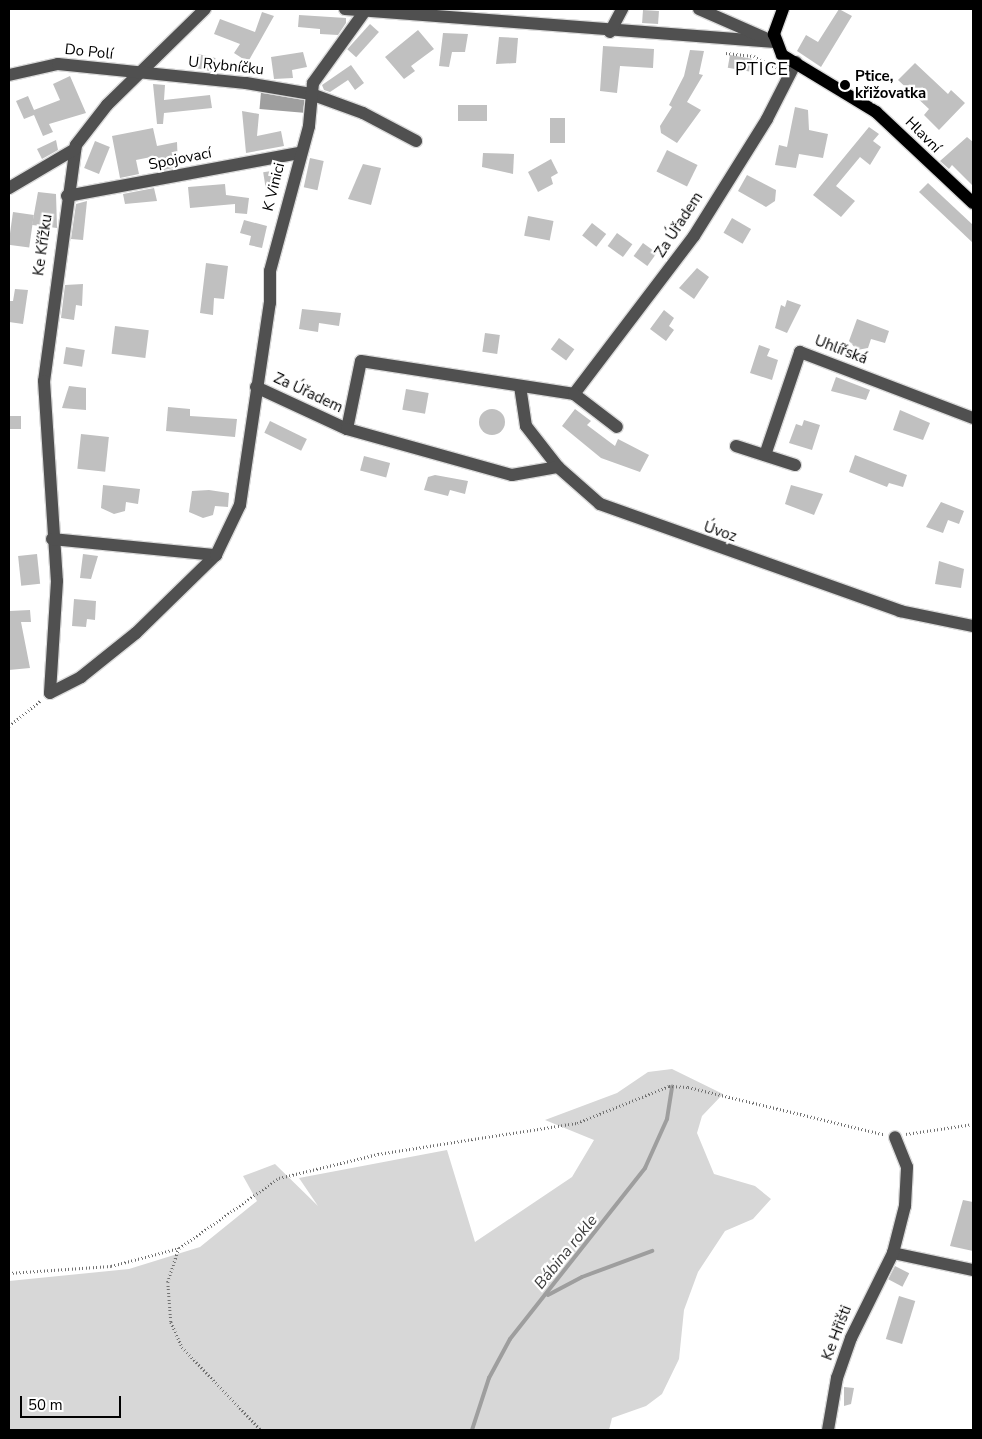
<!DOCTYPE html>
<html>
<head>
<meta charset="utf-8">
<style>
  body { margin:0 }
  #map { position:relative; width:982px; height:1439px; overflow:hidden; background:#fff; font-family:"Nunito Sans",sans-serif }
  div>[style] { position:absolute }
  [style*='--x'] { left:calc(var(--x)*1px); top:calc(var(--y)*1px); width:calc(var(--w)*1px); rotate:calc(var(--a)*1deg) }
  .green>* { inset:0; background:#d7d7d7 }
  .water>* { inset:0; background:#9e9e9e; transform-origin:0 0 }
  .stream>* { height:4px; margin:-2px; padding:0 2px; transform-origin:2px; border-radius:2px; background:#9e9e9e }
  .building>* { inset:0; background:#c0c0c0; transform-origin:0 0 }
  .round { border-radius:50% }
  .path>* { height:2.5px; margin-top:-1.25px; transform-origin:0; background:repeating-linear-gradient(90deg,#727272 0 1px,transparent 0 3.5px) }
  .roads { filter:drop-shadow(1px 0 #dbdbdb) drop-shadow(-1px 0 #dbdbdb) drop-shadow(0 1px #dbdbdb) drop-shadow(0 -1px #dbdbdb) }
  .minor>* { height:12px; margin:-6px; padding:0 6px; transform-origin:6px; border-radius:6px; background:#505050 }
  .major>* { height:12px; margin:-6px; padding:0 6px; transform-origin:6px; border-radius:6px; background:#000 }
  .dots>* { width:14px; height:14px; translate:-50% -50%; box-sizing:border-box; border:2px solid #fff; border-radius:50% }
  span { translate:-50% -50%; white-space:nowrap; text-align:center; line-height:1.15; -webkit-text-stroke:4.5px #fff; paint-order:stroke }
  .street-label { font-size:15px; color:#000 }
  .poi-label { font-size:15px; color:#000; font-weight:700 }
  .left { translate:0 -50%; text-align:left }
  .water-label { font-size:16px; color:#3f3f3f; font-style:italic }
  .quarter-label { font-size:18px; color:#000; letter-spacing:1px }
  .frame { position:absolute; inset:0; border:10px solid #000; pointer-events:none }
  .scale { position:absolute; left:20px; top:1396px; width:101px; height:22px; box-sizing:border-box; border:2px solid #000; border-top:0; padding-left:6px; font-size:15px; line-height:18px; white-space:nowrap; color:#000; -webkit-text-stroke:4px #fff; paint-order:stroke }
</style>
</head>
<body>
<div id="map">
  <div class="green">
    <div style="clip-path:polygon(672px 1069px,723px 1094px,702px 1116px,697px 1133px,714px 1174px,755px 1186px,771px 1199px,753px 1219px,725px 1231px,698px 1272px,684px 1310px,679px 1359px,662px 1394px,646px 1406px,612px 1418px,609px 1430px,9px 1430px,9px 1281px,129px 1269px,200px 1247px,257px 1201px,243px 1176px,275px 1164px,318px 1206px,299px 1178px,447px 1150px,475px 1242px,572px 1177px,594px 1140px,545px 1120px,617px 1093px,648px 1072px)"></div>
  </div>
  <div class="water">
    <div style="left:261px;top:92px;width:44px;height:17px;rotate:5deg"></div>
  </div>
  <div class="stream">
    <div style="--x:548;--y:1295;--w:38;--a:-28"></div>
    <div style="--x:582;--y:1277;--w:75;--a:-20.4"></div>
    <div style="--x:472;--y:1430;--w:55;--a:-71.9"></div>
    <div style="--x:489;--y:1378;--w:44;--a:-61.7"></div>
    <div style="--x:510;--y:1339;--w:218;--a:-51.7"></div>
    <div style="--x:645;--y:1168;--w:54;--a:-65.8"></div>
    <div style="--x:667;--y:1119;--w:33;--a:-81"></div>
  </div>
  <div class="building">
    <div style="clip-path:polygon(839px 9px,852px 16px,821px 67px,797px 51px,806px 35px,818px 42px)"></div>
    <div style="left:643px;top:10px;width:16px;height:13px;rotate:4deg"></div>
    <div style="clip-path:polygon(262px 12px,274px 16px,248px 62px,234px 53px,240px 44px,214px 34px,220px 19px,255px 32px)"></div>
    <div style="clip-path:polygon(299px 15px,346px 18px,346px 23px,338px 35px,320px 34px,320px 29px,298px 27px)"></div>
    <div style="left:370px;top:24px;width:12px;height:34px;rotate:42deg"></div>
    <div style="clip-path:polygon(418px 30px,434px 49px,411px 66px,415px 71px,404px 79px,385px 57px)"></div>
    <div style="clip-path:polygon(443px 33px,468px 34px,465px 52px,452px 52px,449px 67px,439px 66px)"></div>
    <div style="clip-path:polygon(499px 37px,518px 38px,516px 63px,496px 64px)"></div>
    <div style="clip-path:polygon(603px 46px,654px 49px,653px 68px,620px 66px,617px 93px,600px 91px)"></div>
    <div style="clip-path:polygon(690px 50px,704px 51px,699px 74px,703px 75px,687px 102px,701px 110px,677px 143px,661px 133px,660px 126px,672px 107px,669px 105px,684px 76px)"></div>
    <div style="clip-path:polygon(303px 52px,307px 67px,292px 70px,293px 78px,274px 79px,271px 57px)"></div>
    <div style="left:198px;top:54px;width:18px;height:14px;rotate:13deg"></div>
    <div style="left:730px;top:55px;width:22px;height:13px;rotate:10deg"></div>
    <div style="clip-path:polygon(915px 63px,948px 94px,951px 90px,965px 103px,939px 130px,924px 115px,929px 109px,898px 80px)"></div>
    <div style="clip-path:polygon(351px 65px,364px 83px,355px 90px,348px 80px,330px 92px,324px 90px,322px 85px)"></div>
    <div style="clip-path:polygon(70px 76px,86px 113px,49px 124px,53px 132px,43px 136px,34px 115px,24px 119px,16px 101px,28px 96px,34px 110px,60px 100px,53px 84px)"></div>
    <div style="clip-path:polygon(153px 84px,165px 85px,164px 100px,210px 95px,212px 108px,164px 113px,163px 124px,157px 124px)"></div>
    <div style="left:458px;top:105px;width:29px;height:16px"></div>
    <div style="clip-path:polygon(795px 107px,808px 110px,809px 130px,828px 134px,823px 158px,799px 154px,796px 168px,775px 165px,779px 145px,787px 147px)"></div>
    <div style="clip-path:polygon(242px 111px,259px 114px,257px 136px,281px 131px,284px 146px,246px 153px)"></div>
    <div style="left:550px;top:118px;width:15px;height:25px"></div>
    <div style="clip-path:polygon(869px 127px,879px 134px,873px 141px,881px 147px,870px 165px,860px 157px,836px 186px,855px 201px,841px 217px,813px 195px)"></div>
    <div style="clip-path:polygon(153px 128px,157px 146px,177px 142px,178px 167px,159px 171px,156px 156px,136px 160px,139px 174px,120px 178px,112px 136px)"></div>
    <div style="clip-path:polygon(967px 137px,973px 142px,973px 186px,952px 165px,949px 169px,940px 161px)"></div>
    <div style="clip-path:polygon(56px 140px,58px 150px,42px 159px,37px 149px)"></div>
    <div style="left:95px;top:141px;width:16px;height:29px;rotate:22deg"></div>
    <div style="left:667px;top:150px;width:34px;height:24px;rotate:26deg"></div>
    <div style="clip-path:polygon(483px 153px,514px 154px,513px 174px,482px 167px)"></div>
    <div style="left:310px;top:158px;width:14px;height:30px;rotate:12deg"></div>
    <div style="clip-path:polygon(551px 159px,558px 173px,551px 177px,553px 184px,538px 192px,528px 172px)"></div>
    <div style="clip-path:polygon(363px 164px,381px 168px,371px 205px,348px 199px)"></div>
    <div style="left:278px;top:170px;width:18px;height:15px;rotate:81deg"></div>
    <div style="clip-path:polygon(747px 175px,776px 190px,775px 201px,766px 207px,738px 191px)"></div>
    <div style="clip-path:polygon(928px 183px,973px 225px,973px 243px,919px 192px)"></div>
    <div style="clip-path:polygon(225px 184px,226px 195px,249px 198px,247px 214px,235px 213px,235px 204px,190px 208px,188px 187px)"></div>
    <div style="clip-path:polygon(154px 188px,157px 201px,125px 204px,123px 194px)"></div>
    <div style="clip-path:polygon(38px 192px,56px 194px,57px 228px,32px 225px)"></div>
    <div style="clip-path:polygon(87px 201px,83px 240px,71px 239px,76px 204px)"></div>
    <div style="left:13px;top:212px;width:21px;height:33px;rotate:8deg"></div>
    <div style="left:528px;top:216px;width:26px;height:20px;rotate:11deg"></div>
    <div style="left:732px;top:218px;width:22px;height:17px;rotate:30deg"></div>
    <div style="clip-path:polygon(244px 220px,267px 226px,262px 248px,249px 245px,251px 236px,240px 233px)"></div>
    <div style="left:592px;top:223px;width:18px;height:16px;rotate:38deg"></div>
    <div style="left:617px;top:233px;width:19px;height:16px;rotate:36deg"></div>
    <div style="left:643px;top:243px;width:17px;height:16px;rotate:36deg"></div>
    <div style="clip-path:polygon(206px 263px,228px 266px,224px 299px,214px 298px,213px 315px,200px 313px)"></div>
    <div style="clip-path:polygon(697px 268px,709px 277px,694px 299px,679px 288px)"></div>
    <div style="clip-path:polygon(83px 284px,82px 306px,76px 305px,74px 320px,61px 318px,65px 285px)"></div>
    <div style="clip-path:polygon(15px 289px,28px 290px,23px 324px,9px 322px,9px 301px,13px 301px)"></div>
    <div style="clip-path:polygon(787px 300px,801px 305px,787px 333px,775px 328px,781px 305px,785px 307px)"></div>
    <div style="clip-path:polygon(302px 309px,341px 313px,339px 326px,319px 323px,318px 332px,299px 329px)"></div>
    <div style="clip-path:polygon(664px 310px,674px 318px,669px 326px,674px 330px,666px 341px,650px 329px)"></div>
    <div style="clip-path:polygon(857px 319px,889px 331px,885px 343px,871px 339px,868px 348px,857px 350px,849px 341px)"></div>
    <div style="left:115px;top:326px;width:34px;height:28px;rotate:7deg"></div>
    <div style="left:485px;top:333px;width:15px;height:19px;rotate:8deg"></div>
    <div style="left:559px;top:338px;width:19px;height:14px;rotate:36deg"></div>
    <div style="clip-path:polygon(759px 345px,770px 349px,767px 356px,778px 360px,772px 380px,750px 373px)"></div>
    <div style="left:66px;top:347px;width:19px;height:17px;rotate:9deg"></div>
    <div style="clip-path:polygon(836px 377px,870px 390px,866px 400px,831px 391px)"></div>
    <div style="clip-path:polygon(69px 386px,86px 388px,86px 410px,62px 408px)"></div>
    <div style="left:406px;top:389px;width:23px;height:21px;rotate:10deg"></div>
    <div style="clip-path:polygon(168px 407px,190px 409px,190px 416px,237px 419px,235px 437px,166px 431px)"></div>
    <div style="clip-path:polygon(575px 409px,591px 421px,587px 425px,615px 446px,618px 439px,649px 455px,640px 472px,601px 458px,562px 426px)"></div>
    <div class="round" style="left:479px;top:409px;width:26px;height:26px"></div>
    <div style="clip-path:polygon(900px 410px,930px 423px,923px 440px,893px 430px)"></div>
    <div style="left:9px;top:416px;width:12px;height:13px"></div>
    <div style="clip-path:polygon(804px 420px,820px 425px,812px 450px,789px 443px,796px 424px,802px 426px)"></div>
    <div style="left:270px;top:421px;width:41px;height:13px;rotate:26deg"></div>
    <div style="left:81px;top:434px;width:28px;height:35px;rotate:6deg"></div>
    <div style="clip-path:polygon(855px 455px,907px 475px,903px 487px,889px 483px,887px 487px,849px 472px)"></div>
    <div style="left:364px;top:456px;width:27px;height:15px;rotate:15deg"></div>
    <div style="clip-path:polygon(435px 475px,468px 481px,465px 494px,450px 490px,448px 496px,424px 490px,428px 477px)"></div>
    <div style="clip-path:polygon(103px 485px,140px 489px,138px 504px,126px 502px,125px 511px,114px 514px,101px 508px)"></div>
    <div style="clip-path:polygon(791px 485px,823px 494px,814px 515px,785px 504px)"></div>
    <div style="clip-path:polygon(209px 490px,229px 493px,228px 507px,215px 506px,213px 515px,203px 518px,189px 512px,192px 491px)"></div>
    <div style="clip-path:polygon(941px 502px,964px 511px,959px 524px,948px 520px,943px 533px,926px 527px)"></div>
    <div style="left:37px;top:554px;width:30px;height:19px;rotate:84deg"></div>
    <div style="clip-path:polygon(83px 554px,98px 556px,91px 579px,80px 578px)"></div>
    <div style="clip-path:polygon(939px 561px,964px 569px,961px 588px,935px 584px)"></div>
    <div style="clip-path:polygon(74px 599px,96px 601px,95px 620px,87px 619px,86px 627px,72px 626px)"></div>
    <div style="clip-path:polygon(30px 610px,31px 622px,21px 622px,30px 668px,9px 670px,9px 611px)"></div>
    <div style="clip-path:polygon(963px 1200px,973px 1202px,973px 1251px,950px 1246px)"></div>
    <div style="left:895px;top:1266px;width:16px;height:15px;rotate:27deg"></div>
    <div style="left:899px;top:1296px;width:17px;height:45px;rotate:17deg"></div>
    <div style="clip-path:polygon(844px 1387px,854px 1388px,851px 1404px,844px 1406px)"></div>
  </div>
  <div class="path">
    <div style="--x:726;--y:53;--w:28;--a:6"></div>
    <div style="--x:754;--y:56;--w:29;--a:29"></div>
    <div style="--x:9;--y:726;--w:40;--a:-39"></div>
    <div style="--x:906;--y:1134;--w:68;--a:-8.5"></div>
    <div style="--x:179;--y:1248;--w:36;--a:108"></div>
    <div style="--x:168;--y:1282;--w:40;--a:85.7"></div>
    <div style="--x:171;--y:1322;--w:27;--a:66"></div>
    <div style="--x:182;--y:1347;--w:115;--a:46.4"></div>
    <div style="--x:9;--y:1273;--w:102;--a:-3.9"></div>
    <div style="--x:111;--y:1266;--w:70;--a:-14.8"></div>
    <div style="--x:179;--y:1248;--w:122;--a:-35"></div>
    <div style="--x:279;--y:1178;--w:102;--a:-13.6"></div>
    <div style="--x:378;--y:1154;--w:201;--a:-8.9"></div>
    <div style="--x:577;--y:1123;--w:99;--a:-21.9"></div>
    <div style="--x:669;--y:1086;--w:19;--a:3"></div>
    <div style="--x:688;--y:1087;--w:201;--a:13.6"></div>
  </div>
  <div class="roads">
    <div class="minor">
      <div style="--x:205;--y:9;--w:137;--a:135.6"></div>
      <div style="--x:107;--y:105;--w:51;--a:127.8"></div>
      <div style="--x:76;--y:145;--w:238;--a:97.7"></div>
      <div style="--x:44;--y:381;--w:200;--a:86.3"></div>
      <div style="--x:57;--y:581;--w:112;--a:93.6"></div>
      <div style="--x:50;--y:693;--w:35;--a:-27"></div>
      <div style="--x:81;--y:677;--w:70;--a:-38.7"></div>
      <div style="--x:136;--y:633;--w:112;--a:-44.3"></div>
      <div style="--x:345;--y:9;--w:431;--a:4.4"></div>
      <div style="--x:699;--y:9;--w:74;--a:23.8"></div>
      <div style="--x:610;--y:32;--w:26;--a:-62"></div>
      <div style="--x:9;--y:75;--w:50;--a:-12.7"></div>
      <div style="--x:58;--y:64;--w:189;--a:5.8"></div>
      <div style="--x:246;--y:83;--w:66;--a:9.6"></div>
      <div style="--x:311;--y:94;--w:55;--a:20.1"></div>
      <div style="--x:363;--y:113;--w:60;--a:27.8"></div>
      <div style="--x:9;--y:188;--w:77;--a:-30.6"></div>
      <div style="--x:67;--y:196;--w:236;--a:-10.5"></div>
      <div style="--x:520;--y:386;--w:40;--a:81.5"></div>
      <div style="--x:526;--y:426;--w:52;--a:52"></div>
      <div style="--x:558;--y:467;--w:56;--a:41.4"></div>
      <div style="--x:600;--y:504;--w:319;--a:19.6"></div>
      <div style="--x:900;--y:611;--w:75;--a:11.6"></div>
      <div style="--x:256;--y:387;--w:100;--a:24.8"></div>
      <div style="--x:347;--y:429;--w:69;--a:-78.4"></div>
      <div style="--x:361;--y:361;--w:216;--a:8.8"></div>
      <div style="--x:574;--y:394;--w:198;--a:-52.8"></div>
      <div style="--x:694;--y:236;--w:138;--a:-58"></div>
      <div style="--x:767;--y:119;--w:64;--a:-63"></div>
      <div style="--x:574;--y:394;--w:54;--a:37.5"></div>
      <div style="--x:347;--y:429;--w:171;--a:15.6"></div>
      <div style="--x:512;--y:475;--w:47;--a:-9.9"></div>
      <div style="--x:736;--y:446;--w:62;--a:17.9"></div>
      <div style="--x:765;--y:455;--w:109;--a:-71.2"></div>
      <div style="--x:800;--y:352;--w:185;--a:20.9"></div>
      <div style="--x:52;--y:539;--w:165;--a:5.6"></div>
      <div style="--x:216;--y:555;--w:55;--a:-64.4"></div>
      <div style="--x:240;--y:505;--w:204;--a:-81.6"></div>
      <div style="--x:270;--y:303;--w:32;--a:-90"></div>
      <div style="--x:270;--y:271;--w:150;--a:-74.9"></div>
      <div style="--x:309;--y:126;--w:43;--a:-84.7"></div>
      <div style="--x:313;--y:83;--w:89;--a:-54.2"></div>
      <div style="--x:893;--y:1253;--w:82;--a:12"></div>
      <div style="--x:828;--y:1430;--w:53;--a:-80.2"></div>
      <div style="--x:837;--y:1378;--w:42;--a:-70.7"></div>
      <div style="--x:851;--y:1338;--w:95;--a:-63.7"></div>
      <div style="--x:893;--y:1253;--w:49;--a:-75.7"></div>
      <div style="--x:905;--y:1206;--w:39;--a:-87"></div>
      <div style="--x:907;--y:1167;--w:32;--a:-112"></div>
    </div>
    <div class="major">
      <div style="--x:783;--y:9;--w:27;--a:110"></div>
      <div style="--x:774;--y:34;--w:22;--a:69"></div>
      <div style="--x:782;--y:55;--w:110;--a:31.2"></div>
      <div style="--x:876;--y:112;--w:133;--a:43.2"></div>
    </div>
  </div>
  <div class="dots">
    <div style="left:845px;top:85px;background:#000"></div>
  </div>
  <div class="street-label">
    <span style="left:89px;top:52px;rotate:6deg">Do Polí</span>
    <span style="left:226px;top:66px;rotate:6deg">U Rybníčku</span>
    <span style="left:923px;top:135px;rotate:45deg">Hlavní</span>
    <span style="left:180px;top:159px;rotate:-11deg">Spojovací</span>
    <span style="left:274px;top:187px;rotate:-76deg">K Vinici</span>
    <span style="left:679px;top:225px;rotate:-57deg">Za Úřadem</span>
    <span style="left:43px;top:245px;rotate:-82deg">Ke Křížku</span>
    <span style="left:841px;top:350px;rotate:21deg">Uhlířská</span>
    <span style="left:308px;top:393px;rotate:25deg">Za Úřadem</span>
    <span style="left:720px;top:532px;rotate:19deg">Úvoz</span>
    <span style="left:837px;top:1333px;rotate:-69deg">Ke Hřišti</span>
  </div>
  <div class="poi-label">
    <span class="left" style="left:855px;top:85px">Ptice,<br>křižovatka</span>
  </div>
  <div class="water-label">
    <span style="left:566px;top:1252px;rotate:-51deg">Bábina rokle</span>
  </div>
  <div class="quarter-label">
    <span style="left:762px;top:69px">PTICE</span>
  </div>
  <div class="frame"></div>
  <div class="scale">50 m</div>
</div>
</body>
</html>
